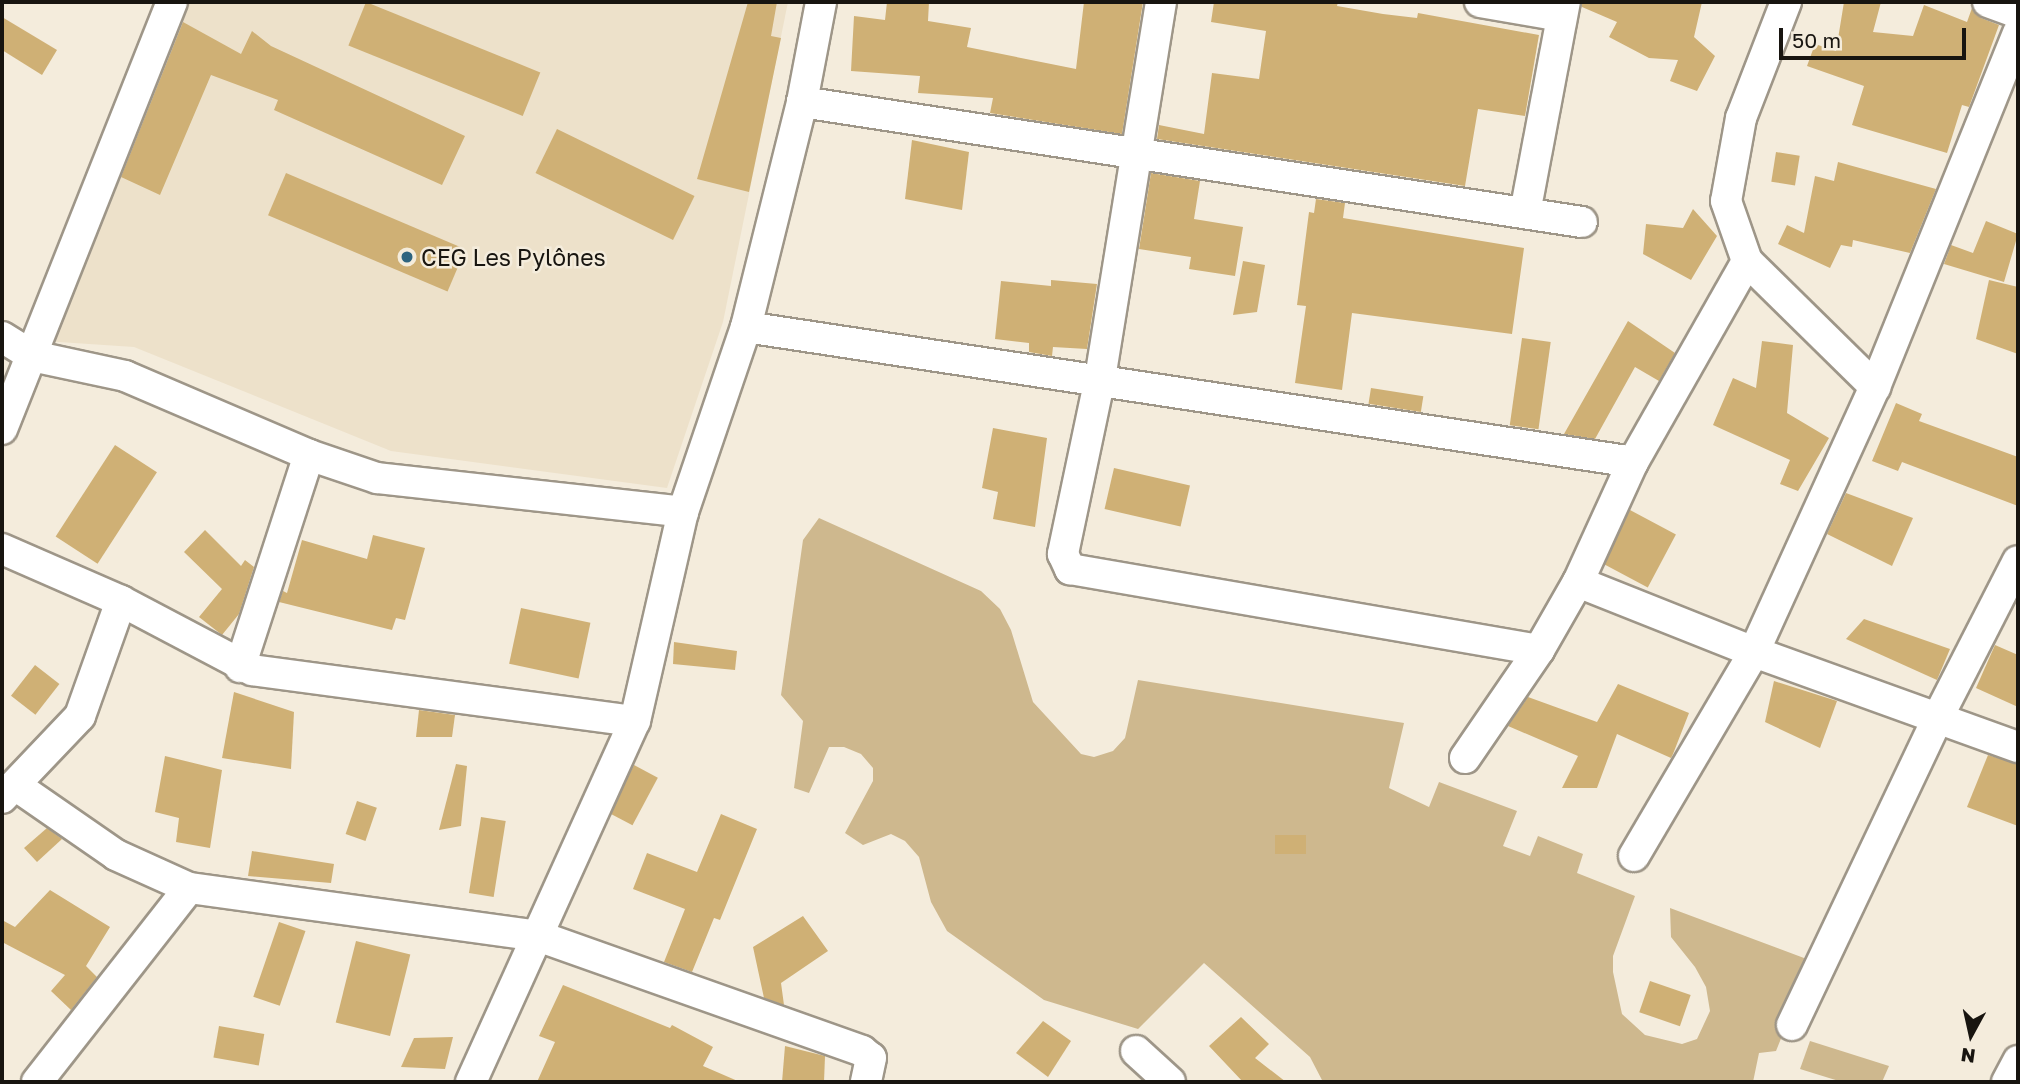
<!DOCTYPE html>
<html>
<head>
<meta charset="utf-8">
<style>
  body { margin:0 }
  #map { position:relative; width:2020px; height:1084px; overflow:hidden; background:#f4ecdc; font-family:"Golos Text",sans-serif }
  div>[style] { position:absolute }
  [style*='--x'] { left:calc(var(--x)*1px); top:calc(var(--y)*1px); width:calc(var(--w)*1px); rotate:calc(var(--a)*1deg) }
  .built>* { inset:0; background:#ede1ca }
  .green>* { inset:0; background:#ceb88e }
  .building>* { inset:0; background:#cfb075; transform-origin:0 0 }
  .roads { filter:drop-shadow(2px 0 #9e9688) drop-shadow(-2px 0 #9e9688) drop-shadow(0 2px #9e9688) drop-shadow(0 -2px #9e9688) }
  .minor>* { height:30px; margin:-15px; padding:0 15px; transform-origin:15px; border-radius:15px; background:#fff }
  .dots>* { width:19px; height:19px; translate:-50% -50%; box-sizing:border-box; border:4px solid #f4ecdc; border-radius:50% }
  span { translate:-50% -50%; white-space:nowrap; text-align:center; line-height:1.15; -webkit-text-stroke:5px #f4ecdc; paint-order:stroke }
  .poi-label { font-size:23px; color:#181510 }
  .left { translate:0 -50%; text-align:left }
  .frame { position:absolute; inset:0; border:4px solid #181510; pointer-events:none }
  .north { position:absolute; left:1936px; top:1000px; width:70px; height:70px; -webkit-text-stroke:5px #f4ecdc; paint-order:stroke; rotate:188deg; font-size:19px; font-weight:700; line-height:28px; text-align:center; color:#181510 }
  .north::after { content:''; display:block; margin:auto; width:24px; height:32px; background:#181510; clip-path:polygon(50% 0,100% 100%,50% 72%,0 100%) }
  .scale { position:absolute; left:1779px; top:28px; width:187px; height:32px; box-sizing:border-box; border:4px solid #181510; border-top:0; padding-left:9px; font-size:21px; line-height:24px; white-space:nowrap; color:#181510; -webkit-text-stroke:5px #f4ecdc; paint-order:stroke }
</style>
</head>
<body>
<div id="map">
  <div class="built">
    <div style="clip-path:polygon(186px 2px,788px 2px,723px 322px,667px 488px,391px 451px,134px 347px,44px 341px)"></div>
  </div>
  <div class="green">
    <div style="clip-path:polygon(819px 518px,981px 591px,1000px 609px,1011px 630px,1033px 702px,1081px 754px,1094px 757px,1113px 751px,1125px 738px,1138px 680px,1404px 723px,1389px 788px,1429px 807px,1439px 782px,1517px 811px,1503px 846px,1530px 856px,1538px 836px,1583px 854px,1577px 873px,1635px 896px,1613px 956px,1613px 972px,1622px 1014px,1645px 1035px,1682px 1044px,1697px 1039px,1710px 1011px,1706px 987px,1695px 967px,1671px 937px,1670px 908px,1812px 961px,1776px 1051px,1759px 1053px,1753px 1082px,1323px 1082px,1310px 1057px,1204px 963px,1138px 1029px,1044px 1000px,947px 931px,931px 902px,919px 857px,905px 841px,891px 834px,863px 845px,845px 833px,873px 781px,873px 768px,861px 754px,844px 747px,829px 747px,809px 793px,794px 788px,803px 721px,781px 695px,803px 540px)"></div>
    <div style="clip-path:polygon(1810px 1041px,1889px 1066px,1882px 1082px,1842px 1082px,1800px 1069px)"></div>
  </div>
  <div class="building">
    <div style="left:366px;top:2px;width:188px;height:47px;rotate:22deg"></div>
    <div style="clip-path:polygon(748px 2px,777px 2px,771px 36px,781px 38px,749px 192px,697px 179px)"></div>
    <div style="clip-path:polygon(887px 2px,929px 2px,928px 21px,971px 28px,967px 47px,1076px 69px,1084px 2px,1143px 2px,1122px 134px,990px 113px,993px 98px,918px 93px,920px 76px,851px 71px,854px 16px,885px 20px)"></div>
    <div style="clip-path:polygon(1214px 2px,1338px 2px,1337px 6px,1383px 14px,1417px 18px,1418px 13px,1539px 35px,1525px 116px,1478px 109px,1465px 186px,1157px 139px,1159px 125px,1204px 134px,1212px 73px,1259px 79px,1266px 31px,1211px 22px)"></div>
    <div style="clip-path:polygon(1582px 2px,1702px 2px,1694px 37px,1715px 56px,1697px 91px,1670px 81px,1678px 60px,1649px 58px,1609px 37px,1617px 22px,1582px 7px)"></div>
    <div style="clip-path:polygon(1844px 2px,1881px 2px,1873px 32px,1913px 36px,1924px 5px,1967px 22px,1972px 8px,1981px 18px,1999px 25px,1969px 107px,1962px 105px,1947px 153px,1852px 125px,1864px 86px,1807px 66px,1815px 44px,1836px 51px)"></div>
    <div style="clip-path:polygon(2px 17px,57px 50px,42px 75px,2px 50px)"></div>
    <div style="clip-path:polygon(183px 22px,241px 54px,252px 31px,271px 46px,465px 136px,442px 185px,274px 110px,278px 100px,211px 75px,160px 195px,121px 177px)"></div>
    <div style="left:557px;top:129px;width:153px;height:49px;rotate:26deg"></div>
    <div style="clip-path:polygon(912px 140px,969px 152px,962px 210px,905px 199px)"></div>
    <div style="left:1776px;top:152px;width:24px;height:30px;rotate:9deg"></div>
    <div style="clip-path:polygon(1838px 162px,1936px 189px,1910px 253px,1853px 240px,1852px 247px,1841px 245px,1830px 268px,1778px 244px,1787px 225px,1804px 233px,1815px 176px,1834px 181px)"></div>
    <div style="left:286px;top:173px;width:195px;height:46px;rotate:23deg"></div>
    <div style="clip-path:polygon(1151px 173px,1200px 181px,1194px 219px,1243px 227px,1235px 276px,1189px 269px,1191px 257px,1139px 249px)"></div>
    <div style="clip-path:polygon(1316px 199px,1345px 203px,1343px 218px,1524px 248px,1512px 334px,1352px 313px,1342px 390px,1295px 383px,1306px 306px,1297px 305px,1309px 212px,1314px 213px)"></div>
    <div style="clip-path:polygon(1693px 209px,1717px 236px,1691px 280px,1643px 254px,1646px 224px,1683px 228px)"></div>
    <div style="clip-path:polygon(1986px 221px,2018px 234px,2004px 282px,1944px 264px,1951px 245px,1973px 253px)"></div>
    <div style="clip-path:polygon(1243px 261px,1265px 265px,1257px 312px,1233px 315px)"></div>
    <div style="clip-path:polygon(1051px 280px,1097px 284px,1087px 349px,1053px 347px,1052px 356px,1029px 352px,1029px 343px,995px 339px,1001px 281px,1051px 286px)"></div>
    <div style="clip-path:polygon(1989px 280px,2018px 287px,2018px 354px,1976px 339px)"></div>
    <div style="clip-path:polygon(1628px 321px,1675px 353px,1659px 381px,1635px 367px,1595px 439px,1564px 434px)"></div>
    <div style="left:1522px;top:338px;width:29px;height:88px;rotate:8deg"></div>
    <div style="clip-path:polygon(1762px 341px,1793px 345px,1787px 413px,1829px 438px,1798px 491px,1780px 484px,1790px 460px,1713px 425px,1733px 378px,1756px 388px)"></div>
    <div style="left:1371px;top:388px;width:53px;height:16px;rotate:9deg"></div>
    <div style="clip-path:polygon(1896px 403px,1922px 414px,1919px 421px,2018px 457px,2018px 506px,1902px 462px,1898px 471px,1872px 461px)"></div>
    <div style="clip-path:polygon(993px 428px,1047px 438px,1035px 527px,993px 519px,998px 492px,982px 488px)"></div>
    <div style="left:115px;top:445px;width:50px;height:109px;rotate:33deg"></div>
    <div style="left:1114px;top:468px;width:78px;height:42px;rotate:13deg"></div>
    <div style="clip-path:polygon(1846px 493px,1913px 518px,1892px 566px,1827px 534px)"></div>
    <div style="left:1630px;top:510px;width:52px;height:60px;rotate:28deg"></div>
    <div style="clip-path:polygon(205px 530px,241px 566px,245px 560px,254px 567px,239px 614px,222px 635px,199px 617px,222px 589px,184px 552px)"></div>
    <div style="clip-path:polygon(373px 535px,425px 548px,405px 620px,396px 618px,392px 630px,279px 602px,283px 591px,287px 593px,302px 540px,367px 559px)"></div>
    <div style="left:521px;top:608px;width:71px;height:57px;rotate:12deg"></div>
    <div style="clip-path:polygon(1864px 619px,1950px 649px,1937px 680px,1846px 639px)"></div>
    <div style="clip-path:polygon(674px 642px,737px 651px,735px 670px,673px 664px)"></div>
    <div style="clip-path:polygon(1995px 645px,2018px 655px,2018px 707px,1976px 688px)"></div>
    <div style="left:35px;top:665px;width:31px;height:39px;rotate:38deg"></div>
    <div style="clip-path:polygon(1774px 681px,1837px 701px,1820px 748px,1765px 722px)"></div>
    <div style="clip-path:polygon(1618px 684px,1689px 713px,1673px 754px,1671px 758px,1617px 734px,1597px 788px,1562px 788px,1578px 756px,1508px 726px,1528px 697px,1597px 722px)"></div>
    <div style="clip-path:polygon(234px 692px,294px 712px,291px 769px,222px 758px)"></div>
    <div style="clip-path:polygon(419px 710px,455px 715px,452px 737px,416px 737px)"></div>
    <div style="clip-path:polygon(1988px 755px,2018px 764px,2018px 826px,1967px 807px)"></div>
    <div style="clip-path:polygon(165px 756px,222px 770px,210px 848px,176px 842px,179px 818px,155px 812px)"></div>
    <div style="clip-path:polygon(456px 764px,467px 766px,461px 826px,439px 830px)"></div>
    <div style="left:634px;top:765px;width:27px;height:54px;rotate:28deg"></div>
    <div style="left:357px;top:801px;width:21px;height:35px;rotate:19deg"></div>
    <div style="clip-path:polygon(721px 814px,757px 829px,720px 920px,714px 918px,692px 972px,664px 962px,685px 909px,633px 889px,647px 853px,697px 872px)"></div>
    <div style="left:481px;top:817px;width:25px;height:77px;rotate:9deg"></div>
    <div style="clip-path:polygon(47px 828px,62px 839px,37px 862px,24px 848px)"></div>
    <div style="left:1306px;top:835px;width:19px;height:31px;rotate:90deg"></div>
    <div style="clip-path:polygon(252px 851px,334px 864px,331px 883px,248px 876px)"></div>
    <div style="clip-path:polygon(50px 890px,110px 927px,86px 966px,97px 977px,71px 1010px,51px 991px,65px 975px,2px 942px,2px 920px,15px 927px)"></div>
    <div style="clip-path:polygon(803px 916px,828px 951px,781px 983px,784px 1005px,764px 998px,753px 947px)"></div>
    <div style="left:279px;top:922px;width:28px;height:79px;rotate:19deg"></div>
    <div style="left:356px;top:941px;width:56px;height:84px;rotate:14deg"></div>
    <div style="left:1650px;top:981px;width:43px;height:33px;rotate:19deg"></div>
    <div style="clip-path:polygon(563px 985px,670px 1028px,672px 1025px,713px 1047px,703px 1066px,740px 1082px,537px 1082px,555px 1042px,539px 1036px)"></div>
    <div style="clip-path:polygon(1241px 1017px,1269px 1044px,1255px 1058px,1286px 1082px,1243px 1082px,1209px 1046px)"></div>
    <div style="clip-path:polygon(1043px 1021px,1071px 1041px,1048px 1077px,1016px 1053px)"></div>
    <div style="left:219px;top:1026px;width:46px;height:32px;rotate:10deg"></div>
    <div style="clip-path:polygon(453px 1037px,445px 1069px,401px 1067px,414px 1038px)"></div>
    <div style="clip-path:polygon(785px 1046px,825px 1056px,824px 1082px,782px 1082px)"></div>
  </div>
  <div class="roads">
    <div class="minor">
      <div style="--x:1161;--y:2;--w:381;--a:99.2"></div>
      <div style="--x:1100;--y:378;--w:180;--a:101.9"></div>
      <div style="--x:1063;--y:554;--w:17;--a:65"></div>
      <div style="--x:1070;--y:569;--w:476;--a:9.8"></div>
      <div style="--x:1480;--y:2;--w:82;--a:9.8"></div>
      <div style="--x:1786;--y:2;--w:124;--a:111.2"></div>
      <div style="--x:1741;--y:118;--w:84;--a:100.2"></div>
      <div style="--x:1726;--y:201;--w:64;--a:70.7"></div>
      <div style="--x:1747;--y:261;--w:180;--a:44.5"></div>
      <div style="--x:1988;--y:2;--w:32;--a:20"></div>
      <div style="--x:802;--y:102;--w:789;--a:8.75"></div>
      <div style="--x:1525;--y:213;--w:215;--a:-79.3"></div>
      <div style="--x:746;--y:327;--w:897;--a:8.65"></div>
      <div style="--x:2;--y:337;--w:36;--a:32"></div>
      <div style="--x:32;--y:356;--w:95;--a:12.1"></div>
      <div style="--x:125;--y:376;--w:200;--a:23.2"></div>
      <div style="--x:309;--y:455;--w:72;--a:18.7"></div>
      <div style="--x:377;--y:478;--w:308;--a:6.3"></div>
      <div style="--x:2;--y:429;--w:460;--a:-68.3"></div>
      <div style="--x:2;--y:549;--w:130;--a:23.6"></div>
      <div style="--x:121;--y:601;--w:148;--a:27.8"></div>
      <div style="--x:252;--y:670;--w:386;--a:7.6"></div>
      <div style="--x:1578;--y:582;--w:189;--a:21.7"></div>
      <div style="--x:1754;--y:652;--w:281;--a:19.8"></div>
      <div style="--x:240;--y:667;--w:223;--a:-72"></div>
      <div style="--x:1465;--y:758;--w:131;--a:-55.6"></div>
      <div style="--x:1539;--y:650;--w:78;--a:-60.2"></div>
      <div style="--x:1578;--y:582;--w:132;--a:-65.4"></div>
      <div style="--x:1633;--y:462;--w:231;--a:-60.4"></div>
      <div style="--x:15;--y:785;--w:123;--a:34.7"></div>
      <div style="--x:116;--y:855;--w:80;--a:24.3"></div>
      <div style="--x:189;--y:888;--w:352;--a:7.8"></div>
      <div style="--x:538;--y:936;--w:344;--a:19.5"></div>
      <div style="--x:862;--y:1051;--w:11;--a:38"></div>
      <div style="--x:871;--y:1058;--w:25;--a:102"></div>
      <div style="--x:2;--y:798;--w:113;--a:-46.4"></div>
      <div style="--x:80;--y:716;--w:122;--a:-70.4"></div>
      <div style="--x:1634;--y:856;--w:237;--a:-59.5"></div>
      <div style="--x:1754;--y:652;--w:291;--a:-65.5"></div>
      <div style="--x:1875;--y:387;--w:382;--a:-68"></div>
      <div style="--x:1792;--y:1025;--w:341;--a:-64.6"></div>
      <div style="--x:1938;--y:717;--w:175;--a:-62.9"></div>
      <div style="--x:1136;--y:1051;--w:46;--a:42.4"></div>
      <div style="--x:37;--y:1082;--w:246;--a:-51.9"></div>
      <div style="--x:471;--y:1082;--w:397;--a:-65.6"></div>
      <div style="--x:635;--y:721;--w:214;--a:-77.1"></div>
      <div style="--x:683;--y:512;--w:195;--a:-71.2"></div>
      <div style="--x:746;--y:327;--w:232;--a:-76"></div>
      <div style="--x:802;--y:102;--w:102;--a:-79.2"></div>
      <div style="--x:2007;--y:1082;--w:24;--a:-62"></div>
    </div>
  </div>
  <div class="dots">
    <div style="left:407px;top:257px;background:#2e647f"></div>
  </div>
  <div class="poi-label">
    <span class="left" style="left:421px;top:257px">CEG Les Pylônes</span>
  </div>
  <div class="frame"></div>
  <div class="north">N</div>
  <div class="scale">50 m</div>
</div>
</body>
</html>
